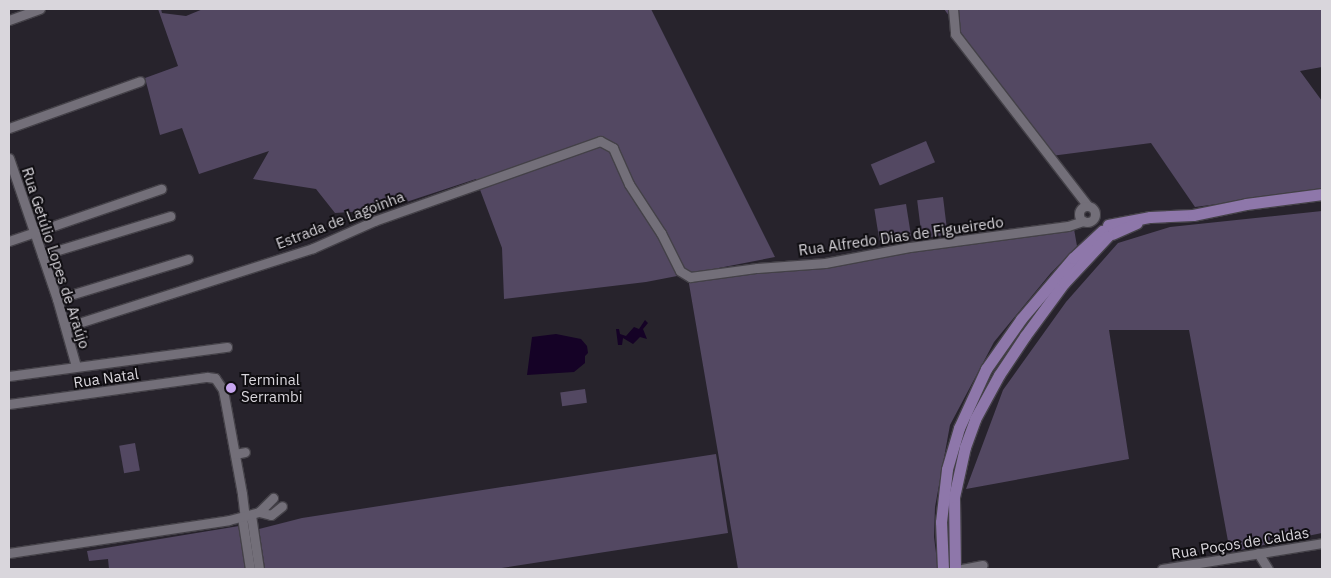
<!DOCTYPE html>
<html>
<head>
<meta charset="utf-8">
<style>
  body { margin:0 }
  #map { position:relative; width:1331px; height:578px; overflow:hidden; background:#27232c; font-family:"IBM Plex Sans",sans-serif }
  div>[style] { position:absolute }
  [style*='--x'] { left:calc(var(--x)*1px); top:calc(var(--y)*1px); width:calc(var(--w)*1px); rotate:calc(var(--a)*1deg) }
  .green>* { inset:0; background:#534862; transform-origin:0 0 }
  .water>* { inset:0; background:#150226 }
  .roads { filter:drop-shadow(1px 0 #444148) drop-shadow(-1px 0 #444148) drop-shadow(0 1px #444148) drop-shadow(0 -1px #444148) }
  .minor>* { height:9px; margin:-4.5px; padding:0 4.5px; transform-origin:4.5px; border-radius:4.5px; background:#736f79 }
  .minor>.ring { margin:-4.5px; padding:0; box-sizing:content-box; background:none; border:9px solid #736f79; border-radius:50% }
  .major>* { height:11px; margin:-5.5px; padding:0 5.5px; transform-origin:5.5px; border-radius:5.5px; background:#8e77aa }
  .dots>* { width:14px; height:14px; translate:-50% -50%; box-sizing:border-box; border:2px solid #0f0d11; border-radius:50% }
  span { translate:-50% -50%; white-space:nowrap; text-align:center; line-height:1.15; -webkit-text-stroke:4px #0f0d11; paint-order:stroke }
  .street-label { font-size:15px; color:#d9d6dc }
  .poi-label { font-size:15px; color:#d9d6dc }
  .left { translate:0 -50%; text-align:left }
  .frame { position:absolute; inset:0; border:10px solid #d9d6dc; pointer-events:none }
</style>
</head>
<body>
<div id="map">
  <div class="green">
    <div style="clip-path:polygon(158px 9px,161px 9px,162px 13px,186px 16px,203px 9px,651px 9px,775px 257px,646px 282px,504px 299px,502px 248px,476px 179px,382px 210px,335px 213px,316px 189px,253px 179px,269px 151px,199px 174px,182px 128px,160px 135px,145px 78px,178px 66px)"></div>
    <div style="clip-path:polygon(944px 9px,1322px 9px,1322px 67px,1300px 71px,1322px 101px,1322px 190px,1195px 207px,1151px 143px,1051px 156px)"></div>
    <div style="left:926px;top:141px;width:23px;height:60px;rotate:67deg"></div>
    <div style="left:943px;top:197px;width:38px;height:26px;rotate:83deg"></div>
    <div style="left:906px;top:204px;width:32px;height:32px;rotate:81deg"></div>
    <div style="clip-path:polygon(1322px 211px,1322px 533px,1230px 552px,1189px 330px,1109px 330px,1129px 459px,966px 489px,1003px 390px,1066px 302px,1118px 243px,1170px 227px)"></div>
    <div style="clip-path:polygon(1074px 229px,1077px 246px,1050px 274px,994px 342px,950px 425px,935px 507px,934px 537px,938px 569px,738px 569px,688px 278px)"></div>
    <div style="left:585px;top:389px;width:14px;height:25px;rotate:82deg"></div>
    <div style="left:135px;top:443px;width:28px;height:16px;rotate:80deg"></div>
    <div style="clip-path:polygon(716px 454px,728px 533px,495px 569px,265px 569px,259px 529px,302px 518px)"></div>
    <div style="clip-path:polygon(239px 526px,246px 569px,109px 569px,108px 559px,89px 561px,87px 551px)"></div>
  </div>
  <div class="water">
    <div style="clip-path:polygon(645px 320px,648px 323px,643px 329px,647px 339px,640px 337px,633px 344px,623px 338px,622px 345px,618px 345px,616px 329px,619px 329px,620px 334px,626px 336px,634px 327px,639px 329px)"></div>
    <div style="clip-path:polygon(556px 334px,581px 339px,587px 346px,588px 353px,585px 356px,585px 363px,574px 372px,527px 375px,532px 337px)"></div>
  </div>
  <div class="roads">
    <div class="minor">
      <div style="--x:953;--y:9;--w:25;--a:85"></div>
      <div style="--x:955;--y:34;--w:217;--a:52.3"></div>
      <div style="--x:9;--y:20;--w:33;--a:-20"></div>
      <div style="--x:9;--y:128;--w:139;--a:-19.7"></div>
      <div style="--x:9;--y:158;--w:149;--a:71.2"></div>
      <div style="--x:57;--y:299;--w:70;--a:74.2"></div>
      <div class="ring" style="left:1079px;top:206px;width:7px;height:7px"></div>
      <div style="--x:9;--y:241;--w:161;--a:-18.9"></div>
      <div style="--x:42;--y:255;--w:134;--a:-16.9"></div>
      <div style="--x:57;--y:299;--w:137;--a:-17"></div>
      <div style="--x:66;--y:327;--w:259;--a:-17.7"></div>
      <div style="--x:313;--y:248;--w:67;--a:-23.9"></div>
      <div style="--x:374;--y:221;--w:240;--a:-19.5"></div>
      <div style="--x:600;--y:141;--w:15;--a:28"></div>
      <div style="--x:613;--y:148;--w:39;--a:66"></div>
      <div style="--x:629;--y:184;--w:59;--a:56.9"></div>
      <div style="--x:661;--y:233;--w:42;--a:63.4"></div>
      <div style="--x:680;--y:271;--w:12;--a:31"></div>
      <div style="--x:690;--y:277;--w:68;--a:-7.7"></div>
      <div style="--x:757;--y:268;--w:68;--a:-4.2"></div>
      <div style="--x:825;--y:263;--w:86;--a:-10.7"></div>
      <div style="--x:910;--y:247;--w:159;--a:-7.6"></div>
      <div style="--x:1068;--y:226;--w:16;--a:-18"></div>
      <div style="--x:9;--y:376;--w:220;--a:-7.6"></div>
      <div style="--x:9;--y:404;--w:200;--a:-7.8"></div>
      <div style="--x:207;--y:377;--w:8;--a:7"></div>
      <div style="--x:215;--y:378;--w:14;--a:56"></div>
      <div style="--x:223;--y:390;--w:106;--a:79.6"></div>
      <div style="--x:242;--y:494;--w:23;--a:83"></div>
      <div style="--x:235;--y:454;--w:10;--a:-11"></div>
      <div style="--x:259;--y:512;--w:12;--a:14"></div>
      <div style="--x:271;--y:515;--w:14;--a:-39"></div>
      <div style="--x:251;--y:515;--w:55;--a:81.6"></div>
      <div style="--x:242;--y:517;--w:53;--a:81.3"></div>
      <div style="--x:9;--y:553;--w:222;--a:-8.5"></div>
      <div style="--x:229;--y:520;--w:31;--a:-15"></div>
      <div style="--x:259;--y:512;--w:20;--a:-45"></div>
      <div style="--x:1258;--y:553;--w:19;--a:58"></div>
      <div style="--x:962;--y:569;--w:21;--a:-11"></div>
      <div style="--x:1162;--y:569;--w:162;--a:-9.2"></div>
    </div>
    <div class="major">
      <div style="--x:1108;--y:225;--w:43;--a:-10.8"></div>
      <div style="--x:1150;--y:217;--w:43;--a:-2.7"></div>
      <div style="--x:1193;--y:215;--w:54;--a:-11.7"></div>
      <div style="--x:1246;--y:204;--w:77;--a:-7.5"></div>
      <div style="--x:1112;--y:234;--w:27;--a:-24"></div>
      <div style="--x:943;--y:569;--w:47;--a:-92.4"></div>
      <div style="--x:941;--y:522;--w:53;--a:-83.5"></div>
      <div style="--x:947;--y:469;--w:43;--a:-73.7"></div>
      <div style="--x:959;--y:428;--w:65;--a:-65.4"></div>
      <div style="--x:986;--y:369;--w:61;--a:-55"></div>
      <div style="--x:1021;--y:319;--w:80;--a:-49.6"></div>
      <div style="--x:1073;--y:258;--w:40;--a:-43"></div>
      <div style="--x:955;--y:569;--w:72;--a:-90.8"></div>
      <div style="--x:954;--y:497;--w:51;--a:-77.6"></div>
      <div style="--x:965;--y:447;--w:30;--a:-70"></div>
      <div style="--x:975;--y:419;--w:50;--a:-61.4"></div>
      <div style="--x:999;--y:375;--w:47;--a:-56.3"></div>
      <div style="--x:1025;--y:336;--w:66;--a:-53.7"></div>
      <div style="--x:1064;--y:283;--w:64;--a:-46.9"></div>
    </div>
  </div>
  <div class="dots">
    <div style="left:231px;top:388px;background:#c7a6ef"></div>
  </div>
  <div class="street-label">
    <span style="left:340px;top:220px;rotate:-21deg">Estrada de Lagoinha</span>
    <span style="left:901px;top:236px;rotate:-8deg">Rua Alfredo Dias de Figueiredo</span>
    <span style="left:56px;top:258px;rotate:72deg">Rua Getúlio Lopes de Araújo</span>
    <span style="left:106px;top:378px;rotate:-8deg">Rua Natal</span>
    <span style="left:1240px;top:543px;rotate:-9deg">Rua Poços de Caldas</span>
  </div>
  <div class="poi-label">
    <span class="left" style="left:241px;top:388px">Terminal<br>Serrambi</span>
  </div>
  <div class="frame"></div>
</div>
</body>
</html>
